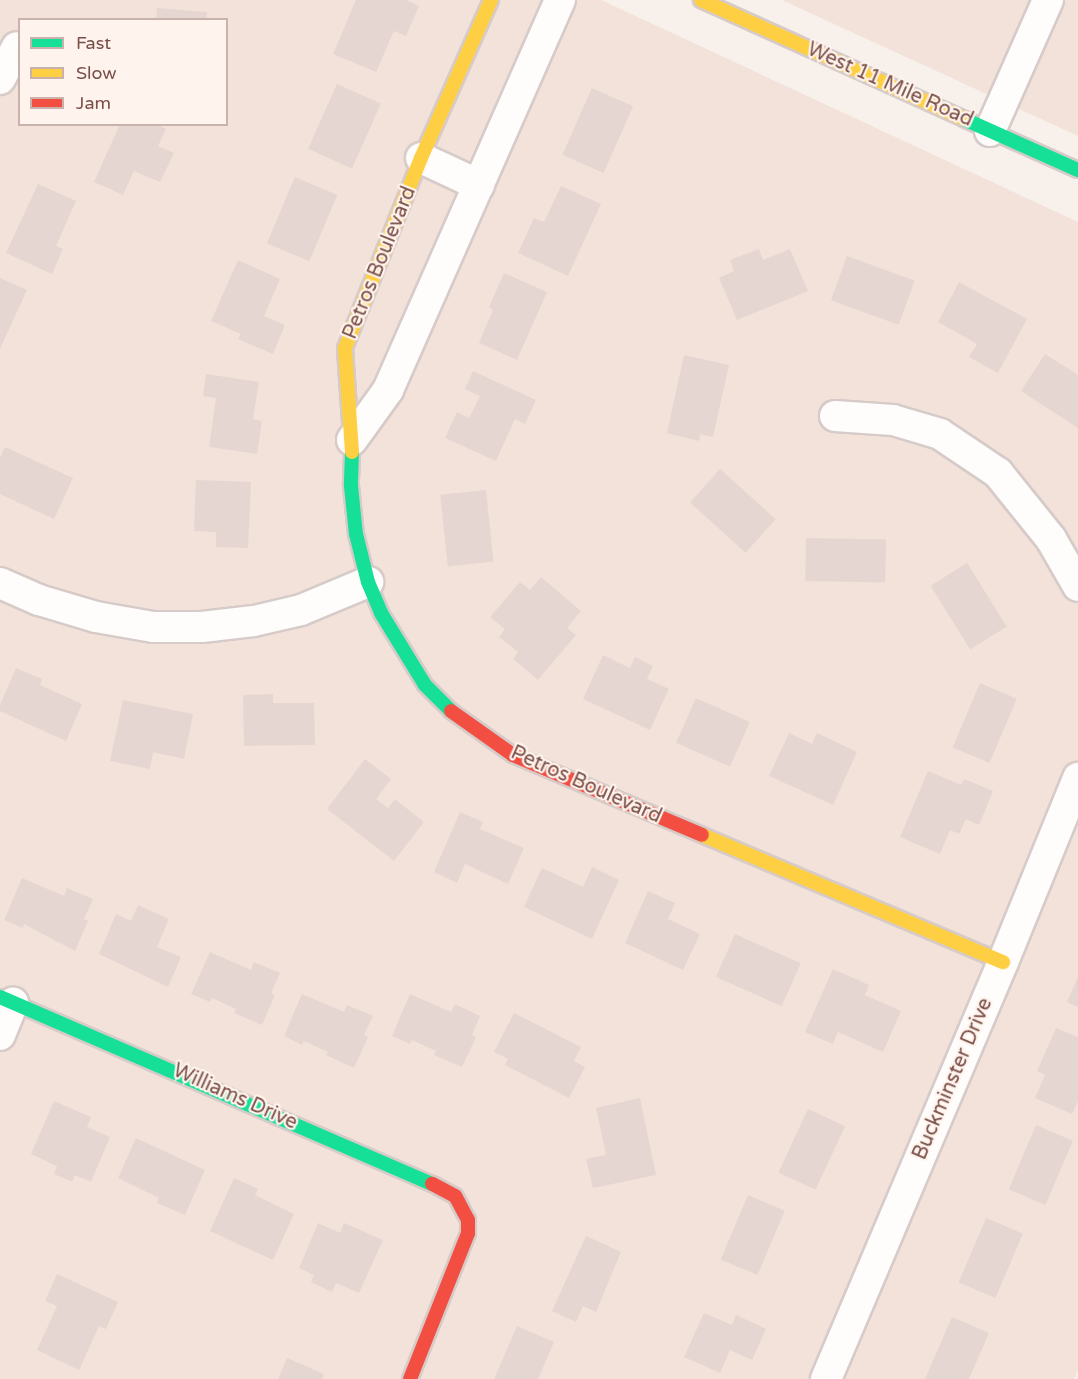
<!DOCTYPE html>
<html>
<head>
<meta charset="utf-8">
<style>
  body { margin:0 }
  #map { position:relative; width:1078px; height:1379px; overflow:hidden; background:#f8f0eb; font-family:"Varela Round",sans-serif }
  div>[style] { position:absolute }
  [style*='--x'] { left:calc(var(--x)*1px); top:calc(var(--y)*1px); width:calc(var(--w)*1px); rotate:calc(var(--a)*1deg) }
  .residential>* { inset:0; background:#f3e2d9 }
  .building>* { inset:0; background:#e5d6d1; transform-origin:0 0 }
  .roads { filter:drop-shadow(2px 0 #d6cbc8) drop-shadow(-2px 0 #d6cbc8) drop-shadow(0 2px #d6cbc8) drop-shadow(0 -2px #d6cbc8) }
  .street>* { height:30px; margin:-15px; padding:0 15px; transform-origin:15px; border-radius:15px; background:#fefdfc }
  .fast>* { height:14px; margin:-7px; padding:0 7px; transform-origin:7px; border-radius:7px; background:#16e098 }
  .slow>* { height:14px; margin:-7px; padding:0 7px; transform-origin:7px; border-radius:7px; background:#ffcf43 }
  .jam>* { height:14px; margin:-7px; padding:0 7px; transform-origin:7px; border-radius:7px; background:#f24e42 }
  span { translate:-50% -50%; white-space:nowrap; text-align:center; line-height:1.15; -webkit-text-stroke:4.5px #fff4ed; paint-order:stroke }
  .street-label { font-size:20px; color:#794f48 }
  .legend { position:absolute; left:18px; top:18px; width:210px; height:108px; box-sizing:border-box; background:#fff4ed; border:2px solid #c9b2ab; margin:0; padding:8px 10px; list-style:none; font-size:18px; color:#794f48 }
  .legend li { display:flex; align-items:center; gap:12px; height:30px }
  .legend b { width:30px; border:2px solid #c9b2ab }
</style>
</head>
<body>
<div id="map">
  <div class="residential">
    <div style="clip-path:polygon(evenodd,0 0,601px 0,1078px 222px,1078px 1370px,1074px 1379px,0 1379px,0 0,20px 20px,226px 20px,226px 124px,20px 124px,20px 20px)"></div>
    <div style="clip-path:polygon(782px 0,1078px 0,1078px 136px)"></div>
  </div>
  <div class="building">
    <div style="clip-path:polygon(356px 0,406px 0,419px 6px,406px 36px,394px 31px,376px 72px,333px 54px)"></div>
    <div style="clip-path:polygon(157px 8px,207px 12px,206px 20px,156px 20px)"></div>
    <div style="left:337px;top:84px;width:48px;height:71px;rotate:24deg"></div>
    <div style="left:592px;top:88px;width:45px;height:73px;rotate:24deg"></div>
    <div style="clip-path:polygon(120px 124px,156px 124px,166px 129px,158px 146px,174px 153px,160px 182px,134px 171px,123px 195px,94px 182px)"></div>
    <div style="left:295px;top:177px;width:46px;height:72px;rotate:23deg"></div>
    <div style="clip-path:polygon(38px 184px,76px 201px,56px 246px,63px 249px,52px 274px,6px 253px)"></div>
    <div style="clip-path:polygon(561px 186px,601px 204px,568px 276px,518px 253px,534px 218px,544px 222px)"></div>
    <div style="clip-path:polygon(759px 249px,763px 260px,790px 249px,808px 291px,737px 320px,719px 278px,734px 271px,730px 260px)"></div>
    <div style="left:847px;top:256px;width:72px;height:47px;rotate:20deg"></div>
    <div style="clip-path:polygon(238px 260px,280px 279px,264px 316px,285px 325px,273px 354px,238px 339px,241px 334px,211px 321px)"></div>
    <div style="clip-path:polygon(504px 273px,547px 292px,517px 360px,479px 343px,493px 310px,489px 307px)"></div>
    <div style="clip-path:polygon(0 278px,27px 290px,0 349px)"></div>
    <div style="clip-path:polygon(959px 282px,1027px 319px,998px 373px,969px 357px,977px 344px,938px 322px)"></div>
    <div style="clip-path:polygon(1045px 354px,1078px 375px,1078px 428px,1021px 391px)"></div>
    <div style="clip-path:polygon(684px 355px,729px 365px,713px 437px,700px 434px,699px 441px,667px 433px)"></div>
    <div style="clip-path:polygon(473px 371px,536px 400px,525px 424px,515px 419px,496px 461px,445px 438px,457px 412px,469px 418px,480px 396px,465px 389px)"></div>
    <div style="clip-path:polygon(206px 374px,259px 382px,253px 419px,262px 421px,257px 454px,209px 447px,216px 398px,203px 396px)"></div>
    <div style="clip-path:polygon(5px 447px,73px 478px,54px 519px,0 494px,0 458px)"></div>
    <div style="left:720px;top:469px;width:75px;height:45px;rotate:42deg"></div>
    <div style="clip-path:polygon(196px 480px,251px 482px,248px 548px,216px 547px,216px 532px,194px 531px)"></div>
    <div style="left:486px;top:490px;width:72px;height:46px;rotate:84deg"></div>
    <div style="left:806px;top:538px;width:80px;height:43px;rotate:1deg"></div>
    <div style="left:967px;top:563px;width:75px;height:43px;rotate:58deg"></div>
    <div style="clip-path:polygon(541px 577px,581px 611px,567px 628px,576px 635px,538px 680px,513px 659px,518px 652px,499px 637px,505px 629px,490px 617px,520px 582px,530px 590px)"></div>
    <div style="clip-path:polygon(603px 655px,630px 668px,635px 657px,653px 666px,647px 679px,669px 689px,650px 730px,583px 699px)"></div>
    <div style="clip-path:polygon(16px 668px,42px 679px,40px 685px,82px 704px,66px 741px,0 711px,0 705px)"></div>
    <div style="left:980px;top:683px;width:40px;height:70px;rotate:23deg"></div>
    <div style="clip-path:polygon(273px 694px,273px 703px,314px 703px,315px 745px,244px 746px,243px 695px)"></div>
    <div style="left:696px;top:698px;width:59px;height:49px;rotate:24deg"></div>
    <div style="clip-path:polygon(123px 700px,193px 714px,184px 759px,153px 752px,150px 769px,110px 761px)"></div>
    <div style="clip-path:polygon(789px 733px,812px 744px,817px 733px,857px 752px,833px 805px,769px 776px)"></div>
    <div style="clip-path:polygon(365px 759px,391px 779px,376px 799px,388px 808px,395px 799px,424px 822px,394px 861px,327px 809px)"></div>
    <div style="clip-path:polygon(928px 771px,961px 785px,964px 779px,993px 791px,979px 825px,966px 819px,959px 834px,950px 830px,940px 854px,900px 837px)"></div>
    <div style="clip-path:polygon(460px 812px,483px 822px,480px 829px,524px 848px,508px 884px,465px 864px,457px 883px,434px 872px)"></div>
    <div style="clip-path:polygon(592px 867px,619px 880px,592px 939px,524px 907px,542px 868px,583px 887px)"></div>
    <div style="clip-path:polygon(22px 878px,64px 896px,67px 888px,93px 899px,84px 919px,88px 921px,75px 951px,24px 924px,23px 928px,4px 920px)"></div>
    <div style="clip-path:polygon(648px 891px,675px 903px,668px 919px,700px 934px,683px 970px,625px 943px)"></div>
    <div style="clip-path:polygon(138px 905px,169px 919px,157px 947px,181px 957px,168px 987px,99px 954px,116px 914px,131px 921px)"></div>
    <div style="left:735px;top:934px;width:72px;height:47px;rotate:24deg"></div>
    <div style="clip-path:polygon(210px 952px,251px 970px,254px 962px,280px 973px,271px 993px,275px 995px,262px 1025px,234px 1013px,236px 1009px,212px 998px,210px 1002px,191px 994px)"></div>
    <div style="clip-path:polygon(833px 969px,869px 985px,865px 995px,901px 1011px,883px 1052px,838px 1032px,833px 1044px,805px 1032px)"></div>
    <div style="clip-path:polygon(1078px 977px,1078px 1007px,1067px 1002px)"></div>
    <div style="clip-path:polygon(302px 994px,344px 1012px,347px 1005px,373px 1016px,364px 1035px,368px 1037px,354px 1068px,326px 1055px,328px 1052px,304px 1041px,302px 1045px,284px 1036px)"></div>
    <div style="clip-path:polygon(410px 994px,451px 1012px,455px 1004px,480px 1016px,472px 1035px,476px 1037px,462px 1067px,434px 1055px,436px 1051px,412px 1040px,410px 1044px,392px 1036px)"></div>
    <div style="clip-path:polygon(514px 1013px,581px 1047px,574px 1061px,585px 1067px,569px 1098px,505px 1065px,508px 1059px,494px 1052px)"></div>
    <div style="clip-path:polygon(1056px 1028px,1078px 1037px,1078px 1101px,1072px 1114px,1035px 1098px,1045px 1075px,1037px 1071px)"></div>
    <div style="clip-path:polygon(640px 1098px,656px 1175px,593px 1188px,586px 1159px,606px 1155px,596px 1108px)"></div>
    <div style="clip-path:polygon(54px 1101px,91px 1117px,87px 1127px,110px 1137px,91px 1182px,75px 1175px,72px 1182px,54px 1174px,57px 1166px,31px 1154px)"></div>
    <div style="left:808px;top:1109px;width:41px;height:70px;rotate:25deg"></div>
    <div style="left:1036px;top:1125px;width:40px;height:70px;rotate:23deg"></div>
    <div style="clip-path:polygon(136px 1138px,205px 1170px,185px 1215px,157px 1203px,159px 1198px,118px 1178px)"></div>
    <div style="clip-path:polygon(234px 1178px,258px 1189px,255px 1195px,294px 1214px,273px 1260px,210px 1231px)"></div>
    <div style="left:748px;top:1195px;width:40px;height:70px;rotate:23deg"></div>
    <div style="left:986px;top:1218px;width:40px;height:70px;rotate:23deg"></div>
    <div style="clip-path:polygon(318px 1223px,340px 1233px,344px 1223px,383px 1240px,359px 1293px,336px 1283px,332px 1292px,311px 1282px,314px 1275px,299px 1268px)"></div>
    <div style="clip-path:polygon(586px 1236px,621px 1252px,596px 1312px,583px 1306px,576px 1322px,552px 1311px)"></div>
    <div style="clip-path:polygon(57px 1274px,118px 1302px,106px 1329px,99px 1326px,79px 1370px,37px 1350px,57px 1306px,45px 1301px)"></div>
    <div style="clip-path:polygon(704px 1313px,732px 1325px,736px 1315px,766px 1329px,752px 1360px,730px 1350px,720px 1373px,684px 1357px)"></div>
    <div style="clip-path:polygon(952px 1317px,989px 1333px,969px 1379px,925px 1379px)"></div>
    <div style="clip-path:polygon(517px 1326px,554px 1342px,538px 1379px,494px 1379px)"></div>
    <div style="clip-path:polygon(287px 1358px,324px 1374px,322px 1379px,278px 1379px)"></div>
  </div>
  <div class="roads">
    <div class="street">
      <div style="--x:0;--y:79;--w:36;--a:-62"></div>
      <div style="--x:990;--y:131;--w:143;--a:-66.1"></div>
      <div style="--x:421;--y:158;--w:64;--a:25"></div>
      <div style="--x:835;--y:416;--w:58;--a:3.9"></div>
      <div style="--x:893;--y:420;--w:49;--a:16.6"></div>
      <div style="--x:940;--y:434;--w:70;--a:33.9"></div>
      <div style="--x:998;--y:473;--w:85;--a:51.2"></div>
      <div style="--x:1051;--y:539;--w:54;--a:60.1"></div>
      <div style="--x:352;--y:440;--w:62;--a:-54.2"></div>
      <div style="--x:388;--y:390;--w:426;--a:-66.2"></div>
      <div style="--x:0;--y:583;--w:43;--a:23.6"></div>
      <div style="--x:39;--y:600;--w:59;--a:16.6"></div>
      <div style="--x:96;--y:617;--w:58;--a:10"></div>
      <div style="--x:153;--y:627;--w:49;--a:0"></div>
      <div style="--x:202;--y:627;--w:52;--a:-6.6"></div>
      <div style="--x:254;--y:621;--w:48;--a:-13.2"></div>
      <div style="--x:301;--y:610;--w:73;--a:-22.7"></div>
      <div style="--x:0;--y:1035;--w:35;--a:-68"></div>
      <div style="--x:826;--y:1379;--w:453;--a:-67"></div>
      <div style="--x:1003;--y:962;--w:199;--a:-67.8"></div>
    </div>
    <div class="fast">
      <div style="--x:964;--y:119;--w:125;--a:24.1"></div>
      <div style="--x:352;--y:452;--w:34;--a:92"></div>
      <div style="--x:351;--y:486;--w:48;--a:84.1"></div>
      <div style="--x:356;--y:534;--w:49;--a:76"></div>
      <div style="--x:368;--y:582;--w:34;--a:67"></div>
      <div style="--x:381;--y:613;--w:84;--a:58.6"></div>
      <div style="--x:425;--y:685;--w:37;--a:45"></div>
      <div style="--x:0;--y:997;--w:471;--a:23.4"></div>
    </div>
    <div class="slow">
      <div style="--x:701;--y:0;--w:289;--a:24.3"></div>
      <div style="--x:352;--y:452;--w:104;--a:-93.9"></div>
      <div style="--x:345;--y:348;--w:205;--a:-68.2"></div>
      <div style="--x:421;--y:158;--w:173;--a:-66.1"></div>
      <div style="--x:702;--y:835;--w:327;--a:22.9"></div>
    </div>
    <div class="jam">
      <div style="--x:451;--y:711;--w:76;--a:35.4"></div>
      <div style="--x:513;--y:755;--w:205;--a:22.9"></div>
      <div style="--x:410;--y:1379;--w:157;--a:-68.3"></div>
      <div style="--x:468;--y:1233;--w:13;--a:-90"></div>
      <div style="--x:468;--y:1220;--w:27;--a:-118"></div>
      <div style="--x:455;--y:1196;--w:26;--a:-152"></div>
    </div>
  </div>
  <div class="street-label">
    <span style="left:890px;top:85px;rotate:24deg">West 11 Mile Road</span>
    <span style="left:380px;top:263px;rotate:-68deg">Petros Boulevard</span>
    <span style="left:586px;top:785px;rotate:24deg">Petros Boulevard</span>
    <span style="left:953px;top:1079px;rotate:-67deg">Buckminster Drive</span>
    <span style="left:235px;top:1097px;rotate:24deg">Williams Drive</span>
  </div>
  <ul class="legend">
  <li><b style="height:8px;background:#16e098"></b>Fast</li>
  <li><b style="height:8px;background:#ffcf43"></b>Slow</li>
  <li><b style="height:8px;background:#f24e42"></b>Jam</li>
  </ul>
</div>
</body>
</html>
